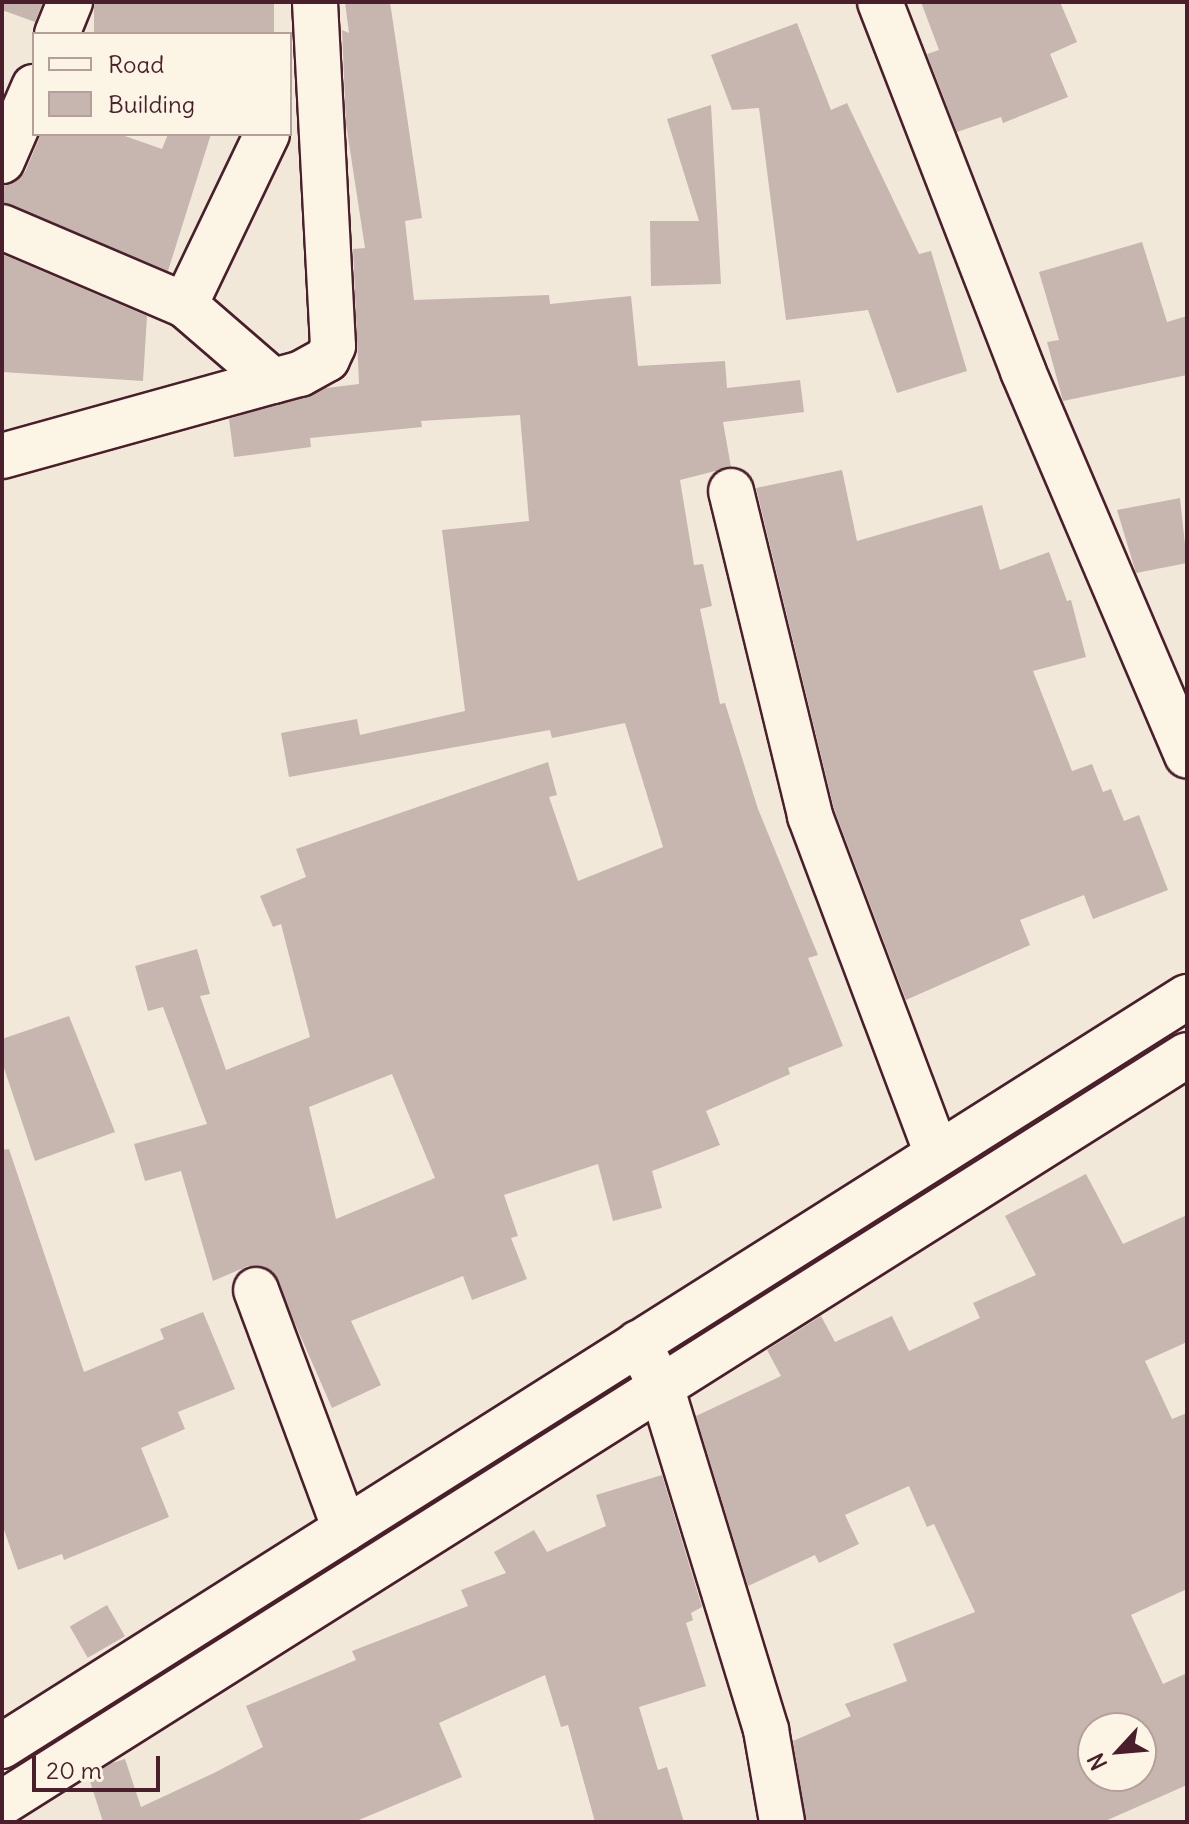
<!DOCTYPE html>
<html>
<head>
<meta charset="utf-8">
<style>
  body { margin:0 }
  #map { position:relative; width:1189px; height:1824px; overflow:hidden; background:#f1e8da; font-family:Delius,sans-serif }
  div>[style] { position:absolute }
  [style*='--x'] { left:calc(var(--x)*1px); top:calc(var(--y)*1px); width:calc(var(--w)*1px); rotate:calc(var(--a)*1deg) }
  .building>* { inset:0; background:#c7b6af; transform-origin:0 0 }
  .roads { filter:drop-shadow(2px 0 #4a1f2b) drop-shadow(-2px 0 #4a1f2b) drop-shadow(0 2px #4a1f2b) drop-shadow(0 -2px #4a1f2b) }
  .minor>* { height:44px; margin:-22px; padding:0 22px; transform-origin:22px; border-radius:22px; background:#fcf5e5 }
  .secondary>* { height:44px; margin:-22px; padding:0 22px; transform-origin:22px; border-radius:22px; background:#fcf5e5 }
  span { translate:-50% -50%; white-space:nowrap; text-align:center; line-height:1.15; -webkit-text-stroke:8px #fcf5e5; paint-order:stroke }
  .frame { position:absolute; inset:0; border:4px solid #4a1f2b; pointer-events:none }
  .legend { position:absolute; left:32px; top:32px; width:260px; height:104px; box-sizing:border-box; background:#fcf5e5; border:2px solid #b59f9b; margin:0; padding:10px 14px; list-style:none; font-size:24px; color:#4a1f2b }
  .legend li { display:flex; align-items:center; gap:16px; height:40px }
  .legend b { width:40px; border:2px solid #b59f9b }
  .north { position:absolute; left:1077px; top:1712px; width:80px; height:80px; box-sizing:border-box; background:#fcf5e5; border:2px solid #b59f9b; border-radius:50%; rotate:244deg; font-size:22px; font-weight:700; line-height:32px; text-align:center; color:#4a1f2b }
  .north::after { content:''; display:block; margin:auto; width:28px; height:36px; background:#4a1f2b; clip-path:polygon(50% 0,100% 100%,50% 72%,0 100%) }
  .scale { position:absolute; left:32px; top:1756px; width:128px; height:36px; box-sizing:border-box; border:4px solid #4a1f2b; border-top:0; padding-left:10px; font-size:24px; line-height:28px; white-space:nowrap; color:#4a1f2b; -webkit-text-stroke:6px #fcf5e5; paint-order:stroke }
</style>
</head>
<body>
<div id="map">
  <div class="building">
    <div style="clip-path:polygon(2px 2px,43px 2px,35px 22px,2px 10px)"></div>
    <div style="left:94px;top:2px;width:180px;height:34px"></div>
    <div style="clip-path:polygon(evenodd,345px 2px,390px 2px,422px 218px,405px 221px,414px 300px,549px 295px,550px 304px,631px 296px,638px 366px,725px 361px,727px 388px,800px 380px,804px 412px,723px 422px,731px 467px,680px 480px,694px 565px,703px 564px,712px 606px,700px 609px,720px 704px,725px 703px,758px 809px,818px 955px,808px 958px,843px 1046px,788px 1068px,790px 1074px,706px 1111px,720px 1145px,652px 1171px,662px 1208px,613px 1221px,598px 1164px,504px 1195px,518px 1236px,511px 1238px,527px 1279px,472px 1300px,463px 1276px,351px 1321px,381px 1385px,332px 1408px,272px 1271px,248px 1266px,213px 1281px,181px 1171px,145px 1181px,134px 1144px,207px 1124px,163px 1007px,148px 1011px,135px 966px,197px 949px,210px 994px,200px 996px,226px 1070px,310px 1037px,281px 924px,273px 927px,260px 896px,306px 877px,296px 849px,548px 762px,557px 795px,549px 797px,578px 881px,663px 847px,625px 723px,552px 738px,550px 730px,289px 777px,281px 733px,357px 719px,360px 735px,465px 711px,442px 530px,529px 521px,520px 415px,421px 421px,422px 427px,310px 438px,311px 447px,234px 457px,229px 419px,326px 388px,359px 384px,353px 249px,365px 248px,346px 124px,342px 30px,349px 33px,345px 2px,392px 1074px,435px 1178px,336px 1219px,309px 1107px,392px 1074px)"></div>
    <div style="clip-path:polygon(921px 2px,1060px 2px,1077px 42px,1050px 54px,1068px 97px,1003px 123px,1001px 117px,957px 132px,927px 54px,939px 50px)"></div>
    <div style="clip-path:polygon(797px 23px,831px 110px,847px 103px,919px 254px,931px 251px,967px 371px,897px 393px,868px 310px,786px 320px,759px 108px,732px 110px,711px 55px)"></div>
    <div style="clip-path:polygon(711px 105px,721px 284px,651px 286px,650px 221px,699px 221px,667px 119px)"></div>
    <div style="clip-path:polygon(41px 134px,119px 134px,162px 149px,168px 134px,211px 134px,168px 271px,2px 202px,2px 186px,16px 181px,25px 172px)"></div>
    <div style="clip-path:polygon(1142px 242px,1167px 322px,1187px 316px,1187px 375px,1063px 401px,1047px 342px,1059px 340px,1039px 272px)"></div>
    <div style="clip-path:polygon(2px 254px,147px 316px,143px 381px,2px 372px)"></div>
    <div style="clip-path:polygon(842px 470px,857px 541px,982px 505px,1000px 570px,1049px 552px,1067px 601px,1071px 600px,1086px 657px,1033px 671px,1072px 771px,1092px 764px,1103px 792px,1111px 789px,1124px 821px,1139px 815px,1168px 890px,1093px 919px,1084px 895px,1020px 920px,1030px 945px,906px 1000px,834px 809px,756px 488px)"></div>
    <div style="clip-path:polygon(1180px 498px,1187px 563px,1136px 573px,1117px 510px)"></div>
    <div style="clip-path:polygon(69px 1016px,115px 1132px,35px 1161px,2px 1062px,2px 1039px)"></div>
    <div style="clip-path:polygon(9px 1149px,84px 1372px,164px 1339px,160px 1329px,203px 1312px,235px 1389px,178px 1412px,185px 1429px,141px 1448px,169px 1517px,64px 1560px,62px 1554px,18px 1570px,2px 1524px,2px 1150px)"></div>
    <div style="clip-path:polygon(evenodd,1086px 1174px,1123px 1244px,1187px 1215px,1187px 1342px,1145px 1361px,1172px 1419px,1187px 1413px,1187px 1589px,1131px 1615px,1163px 1684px,1187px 1673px,1187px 1785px,1103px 1822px,806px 1822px,793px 1741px,851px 1716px,845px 1704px,907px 1681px,893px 1644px,975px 1612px,934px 1524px,927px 1527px,909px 1486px,845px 1515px,859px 1544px,819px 1563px,815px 1555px,748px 1586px,696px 1416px,781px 1376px,767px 1350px,821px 1316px,835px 1342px,892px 1316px,909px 1351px,980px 1318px,973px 1303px,1036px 1275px,1005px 1216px,1086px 1174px,1093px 1728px,1141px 1728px,1141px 1776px,1093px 1776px,1093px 1728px)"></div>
    <div style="clip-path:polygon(662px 1475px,702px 1607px,691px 1613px,693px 1620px,686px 1623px,706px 1686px,639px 1707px,658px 1770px,667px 1767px,684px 1822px,595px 1822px,568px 1725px,561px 1727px,545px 1675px,439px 1723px,462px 1777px,354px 1822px,103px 1822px,89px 1778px,112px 1763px,125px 1759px,141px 1807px,216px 1772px,263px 1747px,246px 1706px,356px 1660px,352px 1651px,468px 1606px,461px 1590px,506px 1573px,494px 1552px,534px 1530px,547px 1552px,606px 1526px,596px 1495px)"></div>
    <div style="left:107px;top:1605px;width:36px;height:43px;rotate:60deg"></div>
  </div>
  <div class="roads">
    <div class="minor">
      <div style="--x:880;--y:2;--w:396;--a:68.8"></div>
      <div style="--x:1023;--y:371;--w:418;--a:66.9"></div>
      <div style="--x:57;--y:34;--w:35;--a:-68"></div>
      <div style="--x:267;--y:134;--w:190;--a:115.6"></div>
      <div style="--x:185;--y:305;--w:116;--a:40.8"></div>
      <div style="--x:273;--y:381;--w:28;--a:-15"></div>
      <div style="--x:300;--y:374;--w:31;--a:-29"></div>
      <div style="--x:327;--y:359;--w:14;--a:-65"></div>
      <div style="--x:333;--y:346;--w:344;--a:-93"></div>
      <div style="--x:2;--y:161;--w:81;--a:-66.6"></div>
      <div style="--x:2;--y:227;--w:199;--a:23.1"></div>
      <div style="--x:2;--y:456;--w:281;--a:-15.5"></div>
      <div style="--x:731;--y:491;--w:334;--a:76.3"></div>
      <div style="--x:810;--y:816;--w:361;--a:69.4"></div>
      <div style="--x:256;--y:1290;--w:255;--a:69.6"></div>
      <div style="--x:638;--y:1343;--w:49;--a:61.9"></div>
      <div style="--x:661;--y:1386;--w:360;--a:73"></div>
      <div style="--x:766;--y:1730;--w:93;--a:80.1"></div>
    </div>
    <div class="secondary">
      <div style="--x:2;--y:1746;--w:1402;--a:-32.3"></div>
      <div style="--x:2;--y:1803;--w:1401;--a:-32.26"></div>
    </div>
  </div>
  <div class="frame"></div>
  <ul class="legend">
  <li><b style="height:10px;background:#fcf5e5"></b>Road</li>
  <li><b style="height:22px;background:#c7b6af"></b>Building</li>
  </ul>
  <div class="north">N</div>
  <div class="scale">20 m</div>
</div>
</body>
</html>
